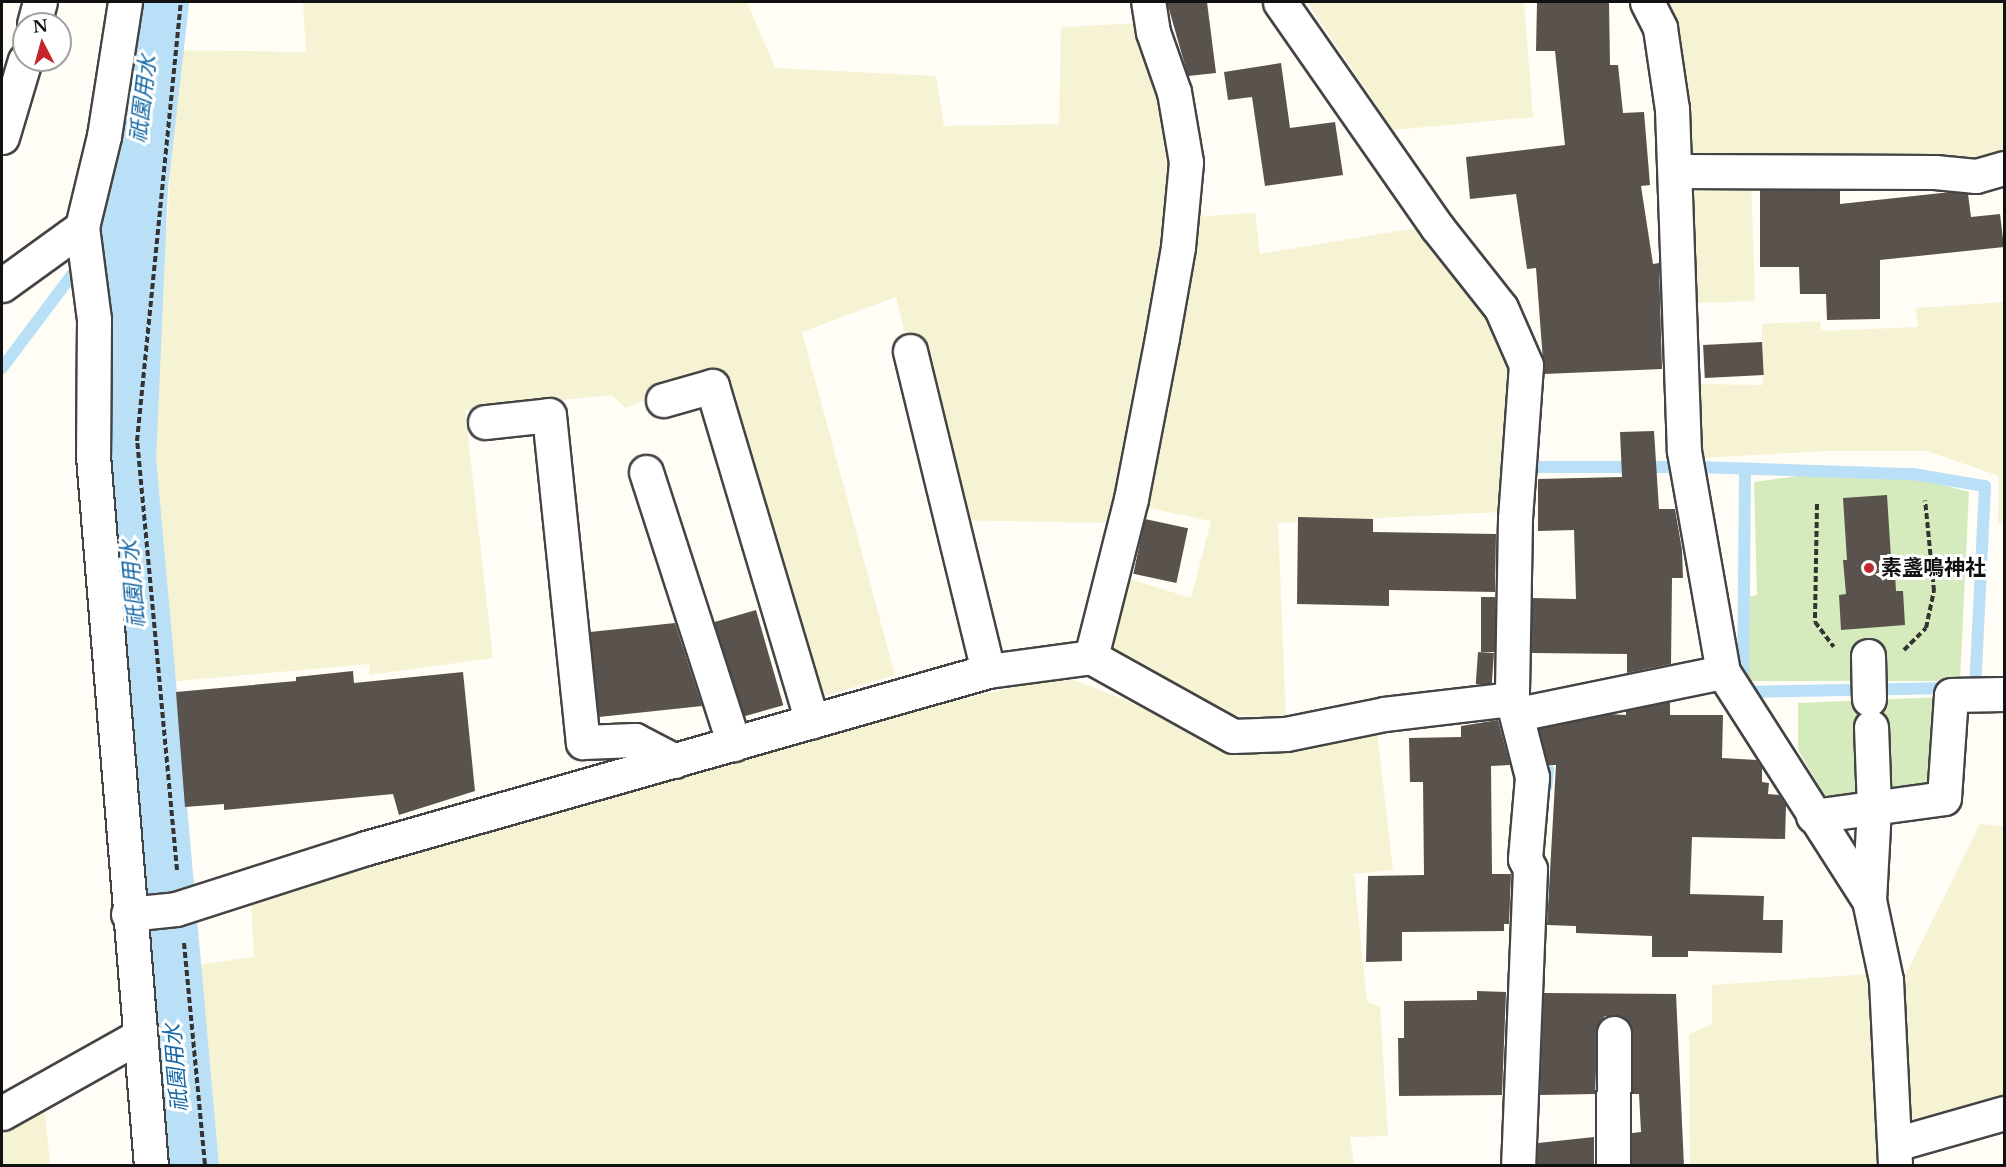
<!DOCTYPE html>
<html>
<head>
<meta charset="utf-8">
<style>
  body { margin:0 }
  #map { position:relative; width:2006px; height:1167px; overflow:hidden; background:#fffdf5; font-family:"Libre Baskerville","Noto Sans JP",serif }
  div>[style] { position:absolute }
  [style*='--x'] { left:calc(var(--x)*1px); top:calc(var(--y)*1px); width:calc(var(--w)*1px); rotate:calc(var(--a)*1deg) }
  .farmland>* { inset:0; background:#f6f3d4; transform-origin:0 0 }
  .green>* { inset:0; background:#d5ebbd }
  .stream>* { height:12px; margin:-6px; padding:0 6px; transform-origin:6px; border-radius:6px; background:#b9e0f7 }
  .river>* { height:69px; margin:-34.5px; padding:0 34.5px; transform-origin:34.5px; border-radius:34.5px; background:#b9e0f7 }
  .building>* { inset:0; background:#5a524d; transform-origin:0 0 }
  .path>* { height:4px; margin-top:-2px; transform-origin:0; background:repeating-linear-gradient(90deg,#333 0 6px,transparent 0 9px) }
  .roads { filter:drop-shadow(2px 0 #444) drop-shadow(-2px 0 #444) drop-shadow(0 2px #444) drop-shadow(0 -2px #444) }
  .minor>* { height:33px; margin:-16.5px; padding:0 16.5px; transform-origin:16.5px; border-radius:16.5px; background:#fff }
  .dots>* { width:16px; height:16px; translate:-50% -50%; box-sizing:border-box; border:3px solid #fff; border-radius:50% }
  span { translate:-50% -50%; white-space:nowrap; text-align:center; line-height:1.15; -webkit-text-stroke:6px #fff; paint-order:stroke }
  .poi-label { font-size:21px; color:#111; font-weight:700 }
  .left { translate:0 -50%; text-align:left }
  .water-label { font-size:22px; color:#1768a6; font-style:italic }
  .frame { position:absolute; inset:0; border:3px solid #111; pointer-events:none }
  .north { position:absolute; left:12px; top:12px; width:60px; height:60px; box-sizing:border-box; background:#fff; border:2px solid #a0a0a0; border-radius:50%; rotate:354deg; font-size:16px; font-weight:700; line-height:24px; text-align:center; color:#111 }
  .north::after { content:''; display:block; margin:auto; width:21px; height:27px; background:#c4262e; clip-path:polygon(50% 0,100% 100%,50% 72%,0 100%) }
</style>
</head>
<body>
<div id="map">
  <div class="farmland">
    <div style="clip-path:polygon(303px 2px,747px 2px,775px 68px,936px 76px,944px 126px,1059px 124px,1061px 27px,1142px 23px,1190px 217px,1255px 213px,1260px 254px,1423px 227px,1496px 324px,1513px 382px,1500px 512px,1278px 523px,1286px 718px,1219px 714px,1107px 646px,1120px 576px,1191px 598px,1211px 521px,1138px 506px,1103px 523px,951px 520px,896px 297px,802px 332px,895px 675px,821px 697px,719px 369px,626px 408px,611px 395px,465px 410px,493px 658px,369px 675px,369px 664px,167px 682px,146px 443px,168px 214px,176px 50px,306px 52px)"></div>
    <div style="clip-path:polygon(1307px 2px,1524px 2px,1533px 117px,1393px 130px)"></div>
    <div style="clip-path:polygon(1665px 2px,2004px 2px,2004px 156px,1966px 160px,1686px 154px,1672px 14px)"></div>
    <div style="left:1751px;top:182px;width:119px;height:63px;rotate:88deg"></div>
    <div style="clip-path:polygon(2004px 302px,2004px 524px,1998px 524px,1999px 476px,1927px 451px,1829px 451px,1699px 458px,1696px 384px,1763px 385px,1762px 324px,1820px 321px,1821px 331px,1918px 327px,1916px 308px)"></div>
    <div style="clip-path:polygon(1074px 680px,1126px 700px,1196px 734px,1377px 731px,1393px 870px,1354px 874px,1367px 1002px,1380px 1006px,1388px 1136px,1350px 1137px,1354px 1166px,216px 1165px,195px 965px,254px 957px,251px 903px,746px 751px,1036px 682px)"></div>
    <div style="clip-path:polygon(1980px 824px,2004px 826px,2004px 1113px,1906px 1125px,1899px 988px)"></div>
    <div style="clip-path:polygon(1869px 974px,1882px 1165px,1690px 1165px,1689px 1034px,1712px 1024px,1712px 985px)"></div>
    <div style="clip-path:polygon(45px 1111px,50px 1165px,2px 1165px,2px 1136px)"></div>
  </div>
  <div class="green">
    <div style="clip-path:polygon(1812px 474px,1913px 477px,1969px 492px,1960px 681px,1749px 681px,1748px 597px,1757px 595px,1754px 482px)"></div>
    <div style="clip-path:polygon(1943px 697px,1940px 792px,1830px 805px,1798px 750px,1798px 703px)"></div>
  </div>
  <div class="stream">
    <div style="--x:92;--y:247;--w:73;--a:-56.1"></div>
    <div style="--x:2;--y:368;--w:130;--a:-53.1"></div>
    <div style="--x:1529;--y:467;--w:143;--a:0"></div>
    <div style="--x:1697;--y:467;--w:216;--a:1.9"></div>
    <div style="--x:1913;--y:474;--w:73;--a:9.5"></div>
    <div style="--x:1985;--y:486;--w:201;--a:92.8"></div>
    <div style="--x:1975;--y:687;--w:6;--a:180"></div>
    <div style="--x:1745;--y:470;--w:222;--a:90.5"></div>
    <div style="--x:1743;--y:692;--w:209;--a:-1.1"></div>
    <div style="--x:1535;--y:711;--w:60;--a:77.6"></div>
    <div style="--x:1548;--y:770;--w:18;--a:96"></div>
  </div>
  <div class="river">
    <div style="--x:154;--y:2;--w:185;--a:96.5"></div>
    <div style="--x:133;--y:186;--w:272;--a:92.5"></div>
    <div style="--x:121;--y:458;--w:711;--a:84.92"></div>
  </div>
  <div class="building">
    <div style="clip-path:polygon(1167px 2px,1207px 2px,1216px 73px,1188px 76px)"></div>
    <div style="clip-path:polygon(1537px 2px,1609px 2px,1610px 65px,1618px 65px,1623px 113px,1644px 112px,1650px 185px,1641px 186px,1653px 264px,1659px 263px,1662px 369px,1544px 374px,1536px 268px,1527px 269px,1516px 194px,1470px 199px,1466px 157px,1565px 145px,1555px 51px,1536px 51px)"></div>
    <div style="clip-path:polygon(1281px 63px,1290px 128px,1335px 122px,1343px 175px,1265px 186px,1252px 97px,1228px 100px,1224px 72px)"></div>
    <div style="clip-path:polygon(1760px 190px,1840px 190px,1840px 204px,1951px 192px,1968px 194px,1971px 217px,2000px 214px,2004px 247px,1880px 260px,1880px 319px,1827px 320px,1826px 294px,1800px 294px,1799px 267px,1760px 267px)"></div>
    <div style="left:1762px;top:342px;width:33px;height:59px;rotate:87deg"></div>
    <div style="clip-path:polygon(1654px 431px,1659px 509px,1675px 509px,1682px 550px,1683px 578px,1672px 578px,1671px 664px,1627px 673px,1627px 654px,1532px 653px,1532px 598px,1576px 599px,1574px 530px,1538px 531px,1538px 479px,1622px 477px,1620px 432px)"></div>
    <div style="clip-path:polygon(1887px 495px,1891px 558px,1894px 558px,1896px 591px,1903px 591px,1905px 625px,1841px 630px,1839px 595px,1846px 594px,1843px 560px,1847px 560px,1843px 498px)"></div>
    <div style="clip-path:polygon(1298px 517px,1373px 519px,1373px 532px,1496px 534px,1495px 592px,1389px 590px,1389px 606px,1297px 604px)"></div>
    <div style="left:1145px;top:519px;width:44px;height:56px;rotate:12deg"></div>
    <div style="left:1481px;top:597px;width:14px;height:55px"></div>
    <div style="left:756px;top:610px;width:99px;height:44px;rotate:74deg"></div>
    <div style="clip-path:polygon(675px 623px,702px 706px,599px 717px,590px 632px)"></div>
    <div style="left:1478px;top:652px;width:16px;height:32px;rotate:4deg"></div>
    <div style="clip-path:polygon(353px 671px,354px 683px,463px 672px,475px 791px,399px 815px,393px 794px,224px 810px,224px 804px,185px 807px,176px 692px,296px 681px,296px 677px)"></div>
    <div style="clip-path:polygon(1670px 702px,1670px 715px,1723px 715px,1722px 758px,1757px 760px,1762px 768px,1762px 782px,1769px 783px,1768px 794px,1779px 795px,1786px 805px,1785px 839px,1692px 837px,1690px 894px,1764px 896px,1763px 920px,1783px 920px,1782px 953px,1688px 951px,1688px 957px,1652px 957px,1652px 936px,1576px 933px,1576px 926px,1547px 925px,1556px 765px,1548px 765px,1539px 729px,1609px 714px,1626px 715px,1626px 711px)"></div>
    <div style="clip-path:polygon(1498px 720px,1510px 765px,1491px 766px,1492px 874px,1511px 874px,1509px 924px,1504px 924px,1504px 931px,1402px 932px,1402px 961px,1366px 962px,1368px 876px,1424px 875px,1423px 782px,1410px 782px,1409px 738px,1461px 737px,1461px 726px)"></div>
    <div style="clip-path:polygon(1477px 991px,1506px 992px,1502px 1095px,1399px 1096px,1398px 1038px,1404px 1038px,1404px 1001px,1477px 1000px)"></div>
    <div style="clip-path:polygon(1544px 993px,1676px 994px,1684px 1166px,1632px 1166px,1632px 1133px,1641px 1132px,1639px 1094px,1632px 1094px,1633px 1033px,1623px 1017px,1605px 1016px,1598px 1024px,1595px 1094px,1540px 1095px)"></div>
    <div style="clip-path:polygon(1594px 1137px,1594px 1166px,1537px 1166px,1538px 1143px)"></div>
  </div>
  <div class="path">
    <div style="--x:1817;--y:504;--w:118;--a:91"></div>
    <div style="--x:1815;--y:622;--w:31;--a:53"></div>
    <div style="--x:1904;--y:650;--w:31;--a:-45"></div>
    <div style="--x:1926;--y:628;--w:38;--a:-78"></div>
    <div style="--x:1934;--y:591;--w:91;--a:-95.6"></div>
    <div style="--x:177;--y:870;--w:431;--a:-95.3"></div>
    <div style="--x:137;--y:441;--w:441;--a:-84.3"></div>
    <div style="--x:184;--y:943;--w:224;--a:84.6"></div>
  </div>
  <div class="roads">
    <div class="minor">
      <div style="--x:125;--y:2;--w:136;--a:98.9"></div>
      <div style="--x:104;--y:136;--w:94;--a:103.6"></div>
      <div style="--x:82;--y:227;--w:93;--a:82.6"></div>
      <div style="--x:94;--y:319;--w:137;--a:90.4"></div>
      <div style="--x:93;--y:456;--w:712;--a:85.33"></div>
      <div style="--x:1280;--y:2;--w:274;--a:55.1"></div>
      <div style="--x:1437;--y:227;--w:103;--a:51.7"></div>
      <div style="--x:1501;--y:308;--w:62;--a:66.3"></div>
      <div style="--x:1526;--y:365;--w:154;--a:94.1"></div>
      <div style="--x:1515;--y:519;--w:180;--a:91"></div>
      <div style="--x:1512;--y:699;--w:81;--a:75.6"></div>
      <div style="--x:1532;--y:777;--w:82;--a:94.9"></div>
      <div style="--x:1525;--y:859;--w:11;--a:63"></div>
      <div style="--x:1530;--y:869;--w:297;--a:92.3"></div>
      <div style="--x:1647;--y:2;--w:29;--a:63"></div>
      <div style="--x:1660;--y:28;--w:82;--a:81.6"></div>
      <div style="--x:1672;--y:109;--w:342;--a:88"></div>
      <div style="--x:1684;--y:451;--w:224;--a:80"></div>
      <div style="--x:1723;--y:672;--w:271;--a:57.4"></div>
      <div style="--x:1869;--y:900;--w:82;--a:78"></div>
      <div style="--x:1886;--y:980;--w:186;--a:87.2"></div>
      <div style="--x:34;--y:24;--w:23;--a:-75"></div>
      <div style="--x:2;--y:137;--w:80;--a:-73.4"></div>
      <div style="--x:1675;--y:171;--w:260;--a:0.2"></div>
      <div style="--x:1935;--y:172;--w:41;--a:5.6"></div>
      <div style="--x:1976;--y:176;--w:29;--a:-16"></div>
      <div style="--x:2;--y:285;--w:99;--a:-35.9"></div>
      <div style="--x:910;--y:351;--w:329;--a:76.3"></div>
      <div style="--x:663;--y:400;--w:51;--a:-15.9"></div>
      <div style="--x:712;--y:386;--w:350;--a:73.4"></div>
      <div style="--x:485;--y:422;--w:64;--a:-6.2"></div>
      <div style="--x:549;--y:415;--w:329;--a:84.1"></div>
      <div style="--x:583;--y:742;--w:52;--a:-2.2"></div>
      <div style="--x:635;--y:740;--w:45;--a:27.7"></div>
      <div style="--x:646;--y:472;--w:286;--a:72.1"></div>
      <div style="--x:1868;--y:656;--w:43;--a:88.7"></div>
      <div style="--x:1091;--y:657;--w:163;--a:-75.8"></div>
      <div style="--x:1131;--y:499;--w:164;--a:-79.1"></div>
      <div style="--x:1162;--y:338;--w:92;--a:-80"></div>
      <div style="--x:1178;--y:247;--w:85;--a:-84.6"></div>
      <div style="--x:1186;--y:162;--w:71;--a:-99.7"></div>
      <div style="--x:1174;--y:92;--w:64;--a:-109.3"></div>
      <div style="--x:1153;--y:32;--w:30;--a:-99"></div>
      <div style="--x:1518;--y:714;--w:209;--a:-11.6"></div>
      <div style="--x:1813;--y:816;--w:132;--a:-7.8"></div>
      <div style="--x:1944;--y:798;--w:103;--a:-86.1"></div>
      <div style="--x:1951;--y:695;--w:53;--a:-1.1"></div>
      <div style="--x:1869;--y:900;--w:92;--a:-86.9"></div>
      <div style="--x:1874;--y:808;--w:81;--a:-92.1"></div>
      <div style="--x:128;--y:914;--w:48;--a:-5.9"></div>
      <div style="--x:176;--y:909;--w:200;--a:-17.8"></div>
      <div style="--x:366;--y:848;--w:647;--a:-15.88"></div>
      <div style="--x:988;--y:671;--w:104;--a:-7.7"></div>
      <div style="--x:1091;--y:657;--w:162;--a:29.1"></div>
      <div style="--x:1233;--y:736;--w:53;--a:-2.2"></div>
      <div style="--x:1286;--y:734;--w:100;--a:-11.5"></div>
      <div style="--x:1384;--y:714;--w:129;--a:-6.7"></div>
      <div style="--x:2;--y:1113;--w:157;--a:-29.3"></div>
      <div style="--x:1895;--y:1144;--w:113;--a:-15.9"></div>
      <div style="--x:1613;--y:1166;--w:133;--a:-89.6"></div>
    </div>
  </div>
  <div class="dots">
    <div style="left:1869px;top:568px;background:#c4262e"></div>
  </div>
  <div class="poi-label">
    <span class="left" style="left:1881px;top:568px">素盞鳴神社</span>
  </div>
  <div class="water-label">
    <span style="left:143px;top:99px;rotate:-83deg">祇園用水</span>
    <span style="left:133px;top:584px;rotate:-95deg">祇園用水</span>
    <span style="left:176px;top:1068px;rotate:-95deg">祇園用水</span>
  </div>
  <div class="frame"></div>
  <div class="north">N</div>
</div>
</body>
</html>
